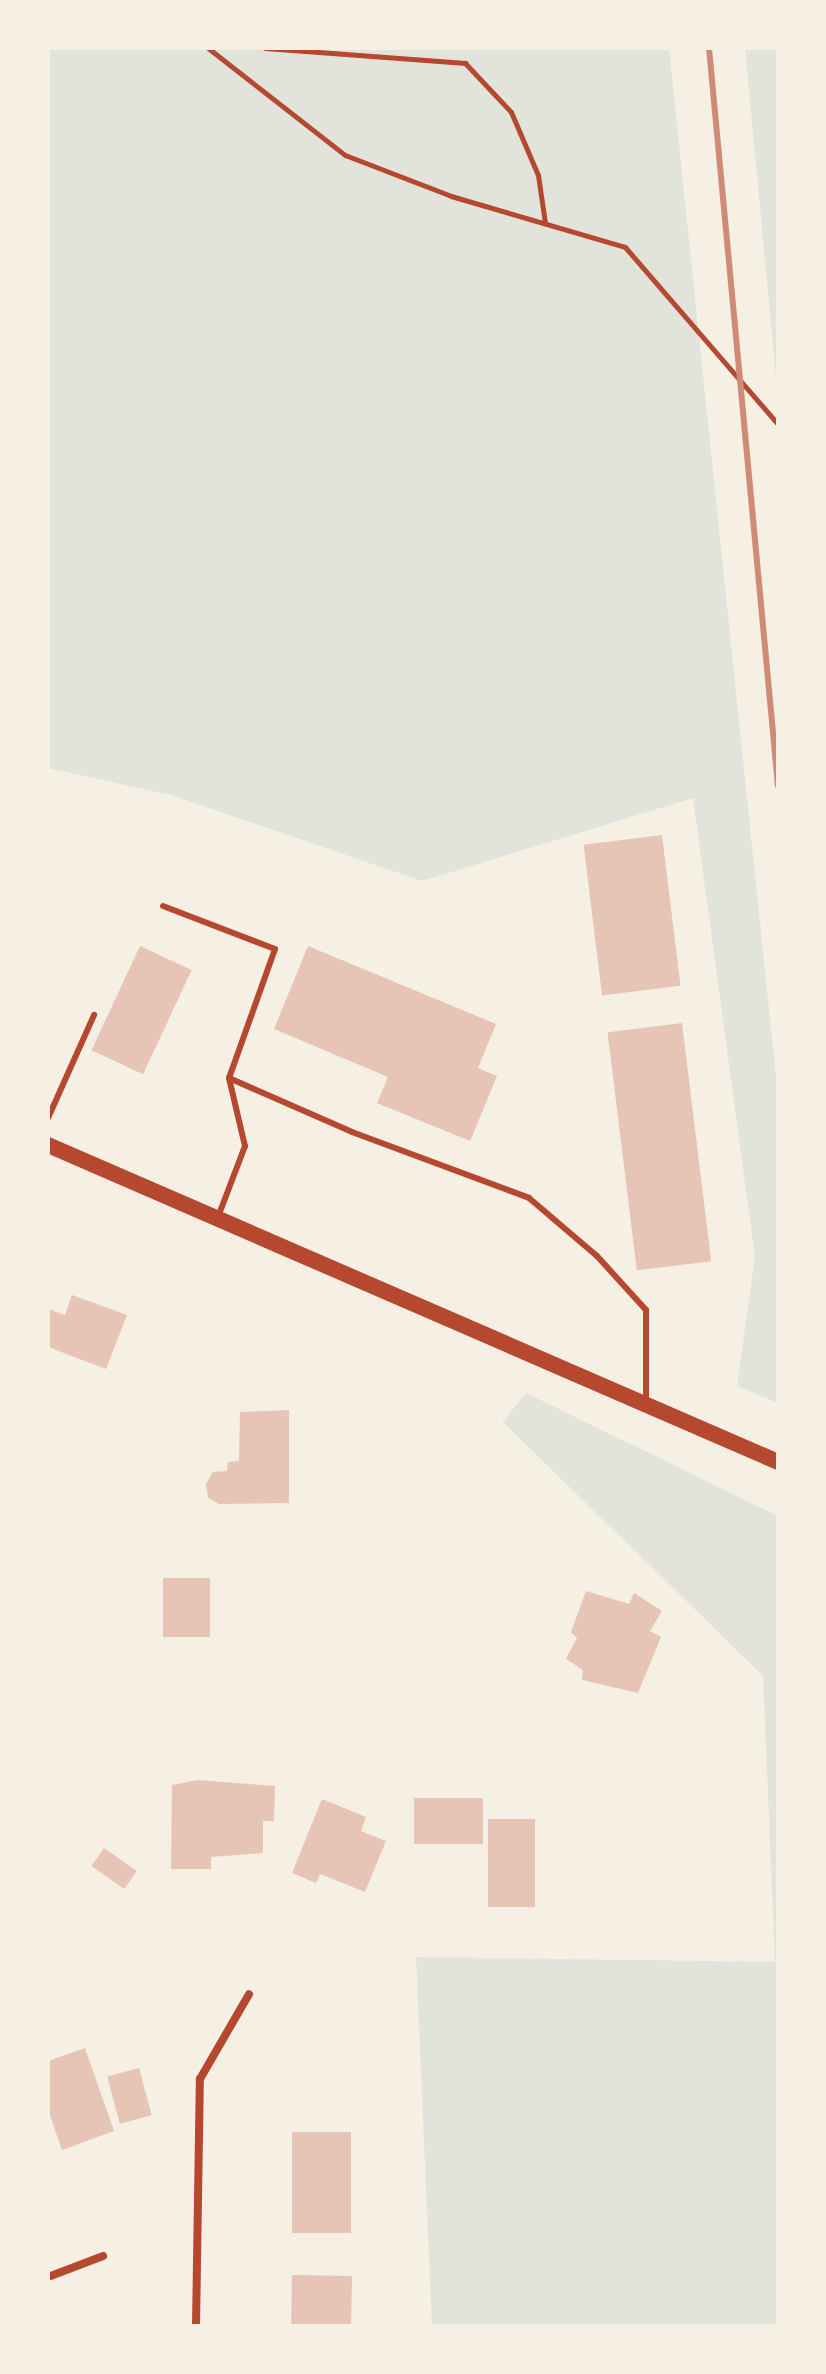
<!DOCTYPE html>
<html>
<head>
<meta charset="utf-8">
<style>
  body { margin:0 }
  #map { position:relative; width:826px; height:2374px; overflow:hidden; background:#f6efe4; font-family:Ubuntu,sans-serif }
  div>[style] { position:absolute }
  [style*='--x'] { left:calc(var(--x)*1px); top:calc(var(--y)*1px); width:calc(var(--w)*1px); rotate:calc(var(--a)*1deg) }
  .green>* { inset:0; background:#e2e4dc }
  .building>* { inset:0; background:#e6c5b7; transform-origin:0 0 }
  .path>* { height:5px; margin:-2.5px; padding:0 2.5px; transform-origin:2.5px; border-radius:2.5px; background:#b5482f }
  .service>* { height:6px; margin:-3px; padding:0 3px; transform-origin:3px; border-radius:3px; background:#b5482f }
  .minor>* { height:8px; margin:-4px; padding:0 4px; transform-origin:4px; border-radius:4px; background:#b5482f }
  .secondary>* { height:16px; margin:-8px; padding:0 8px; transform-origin:8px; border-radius:8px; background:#b5482f }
  .rail>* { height:6px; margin:-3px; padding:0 3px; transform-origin:3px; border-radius:3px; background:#cf8b77 }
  span { translate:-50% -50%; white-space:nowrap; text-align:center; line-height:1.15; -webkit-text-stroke:8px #f6efe4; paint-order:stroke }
  .frame { position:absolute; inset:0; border:50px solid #f6efe4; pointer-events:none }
</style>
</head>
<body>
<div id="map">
  <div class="green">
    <div style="clip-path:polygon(48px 48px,669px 48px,778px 1096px,778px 1403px,737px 1386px,755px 1257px,693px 798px,422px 881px,171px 795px,48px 768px)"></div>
    <div style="clip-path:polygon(745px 48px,778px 48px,778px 399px)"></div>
    <div style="clip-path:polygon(526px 1393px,778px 1516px,778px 2326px,432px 2326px,416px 1957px,775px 1962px,763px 1676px,503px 1422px)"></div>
  </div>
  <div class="building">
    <div style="left:662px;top:835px;width:152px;height:79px;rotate:83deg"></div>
    <div style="left:140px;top:946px;width:57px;height:115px;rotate:25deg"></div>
    <div style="clip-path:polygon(308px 946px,496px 1024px,478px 1068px,497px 1076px,470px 1141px,377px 1103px,388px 1077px,274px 1029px)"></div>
    <div style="left:682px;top:1023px;width:240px;height:75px;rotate:83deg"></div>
    <div style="clip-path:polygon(72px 1295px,127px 1315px,106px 1369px,48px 1347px,48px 1309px,65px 1315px)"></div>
    <div style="clip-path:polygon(289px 1410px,289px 1503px,219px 1504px,208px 1498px,206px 1484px,213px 1472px,227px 1471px,228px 1462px,239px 1461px,240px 1412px)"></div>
    <div style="left:163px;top:1578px;width:47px;height:59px"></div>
    <div style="clip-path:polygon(586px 1591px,629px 1604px,634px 1593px,662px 1611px,650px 1631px,661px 1637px,638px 1693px,582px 1680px,583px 1670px,566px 1659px,577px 1638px,571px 1632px)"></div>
    <div style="clip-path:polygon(197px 1780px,275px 1786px,274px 1821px,263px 1821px,263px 1853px,211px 1857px,211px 1869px,171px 1869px,172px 1785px)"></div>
    <div style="left:483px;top:1798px;width:46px;height:69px;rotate:90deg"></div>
    <div style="clip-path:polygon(322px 1799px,366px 1817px,361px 1831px,386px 1841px,365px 1892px,320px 1874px,316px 1883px,292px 1873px)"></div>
    <div style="left:488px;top:1819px;width:47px;height:88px"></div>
    <div style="left:104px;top:1848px;width:40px;height:22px;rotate:35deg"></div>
    <div style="clip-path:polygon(85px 2048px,114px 2131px,62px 2150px,48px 2110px,48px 2061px)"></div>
    <div style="left:139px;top:2068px;width:49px;height:33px;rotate:75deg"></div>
    <div style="left:292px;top:2132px;width:59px;height:101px"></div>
    <div style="left:292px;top:2275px;width:60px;height:51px;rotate:1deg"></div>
  </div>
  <div class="path">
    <div style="--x:208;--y:48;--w:174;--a:38"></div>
    <div style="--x:345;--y:155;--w:114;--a:21.1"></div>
    <div style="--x:451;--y:196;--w:181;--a:16.3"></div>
    <div style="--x:625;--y:247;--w:234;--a:49.2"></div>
    <div style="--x:265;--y:48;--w:201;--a:4.3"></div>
    <div style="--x:465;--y:63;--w:67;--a:46.8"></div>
    <div style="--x:511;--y:112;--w:69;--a:66.8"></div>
    <div style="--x:538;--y:175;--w:49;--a:81.7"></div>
  </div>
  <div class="service">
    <div style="--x:163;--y:906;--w:120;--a:21"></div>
    <div style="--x:275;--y:949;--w:137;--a:109.6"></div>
    <div style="--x:229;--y:1078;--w:70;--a:76.8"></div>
    <div style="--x:245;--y:1146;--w:76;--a:110.8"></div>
    <div style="--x:229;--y:1078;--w:134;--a:23.7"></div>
    <div style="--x:352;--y:1132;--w:189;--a:20.4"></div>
    <div style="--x:529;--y:1198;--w:89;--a:40.5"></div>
    <div style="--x:597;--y:1256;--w:73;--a:47.8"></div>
    <div style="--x:646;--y:1310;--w:94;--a:90"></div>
    <div style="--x:48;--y:1118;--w:113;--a:-65.9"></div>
  </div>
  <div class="minor">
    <div style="--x:48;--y:2277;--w:59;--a:-20.9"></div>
    <div style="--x:196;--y:2326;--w:247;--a:-89.1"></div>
    <div style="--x:200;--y:2079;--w:98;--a:-60"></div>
  </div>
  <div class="secondary">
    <div style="--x:48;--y:1145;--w:796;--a:23.47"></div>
  </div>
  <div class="rail">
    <div style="--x:709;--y:48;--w:741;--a:84.66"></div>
  </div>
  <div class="frame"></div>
</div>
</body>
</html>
